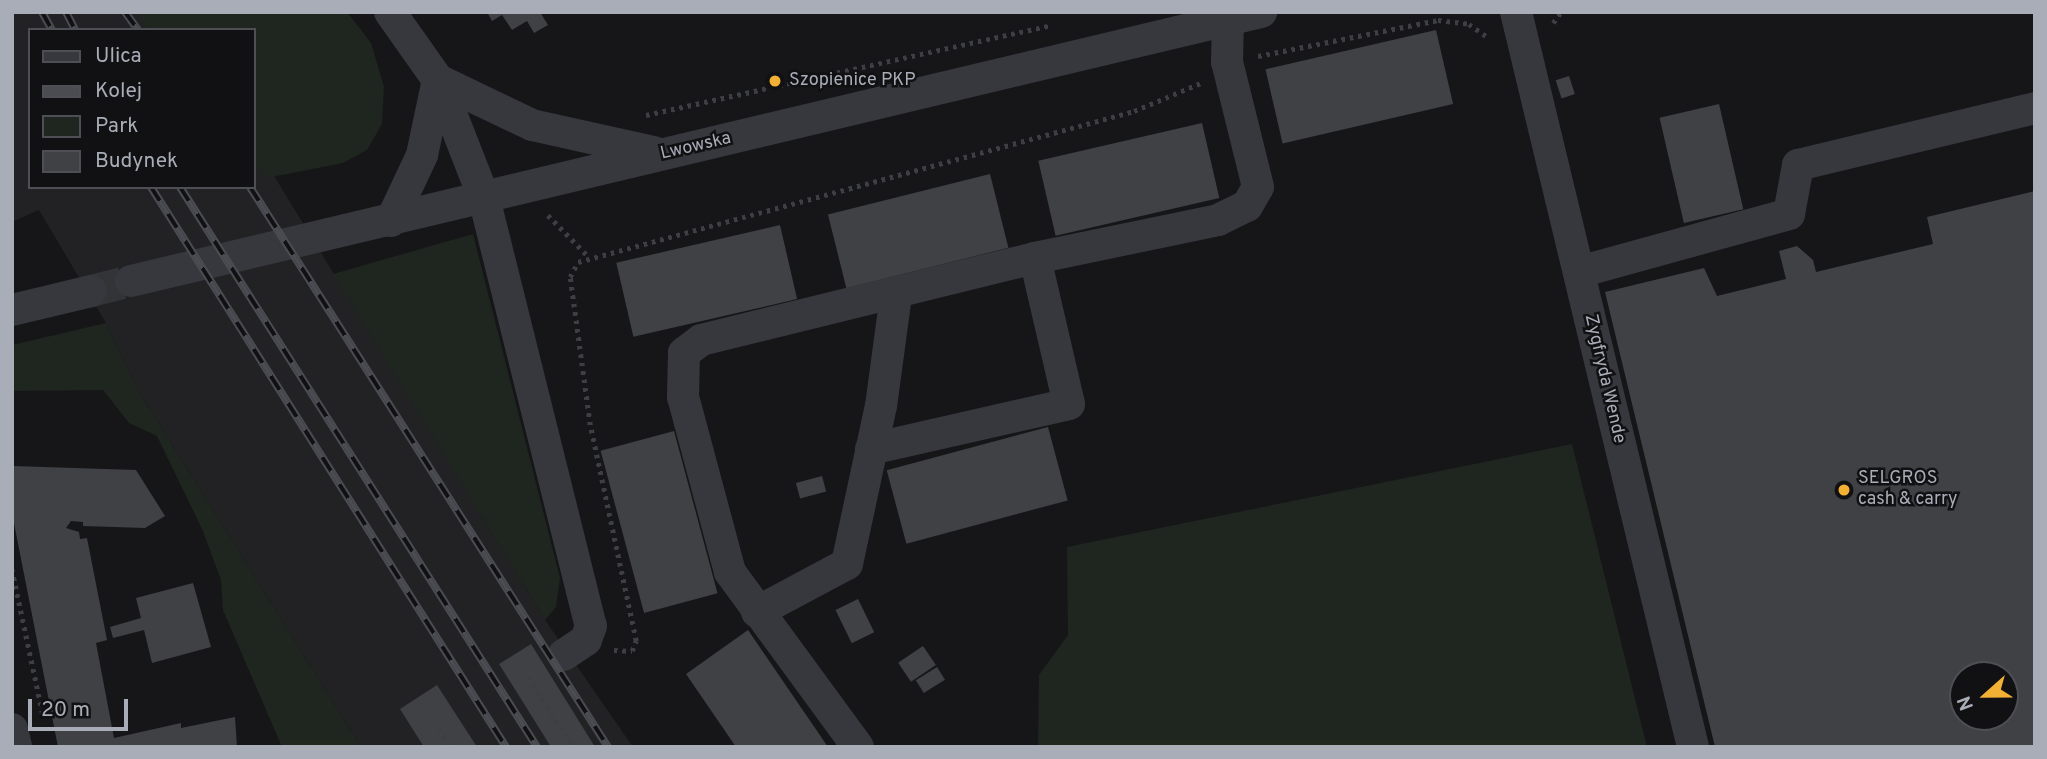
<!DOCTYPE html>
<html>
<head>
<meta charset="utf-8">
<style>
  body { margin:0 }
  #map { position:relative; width:2047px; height:759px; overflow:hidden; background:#161618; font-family:Overpass,sans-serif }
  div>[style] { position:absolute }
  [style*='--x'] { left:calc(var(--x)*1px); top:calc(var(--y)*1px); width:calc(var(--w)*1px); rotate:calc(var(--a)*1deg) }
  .built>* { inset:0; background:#222225 }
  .green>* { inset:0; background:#1e261f }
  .building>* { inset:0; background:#404145; transform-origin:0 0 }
  .minor-tunnel>* { height:32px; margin-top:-16px; transform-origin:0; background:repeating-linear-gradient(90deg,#333438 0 32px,transparent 0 48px) }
  .path>* { height:4.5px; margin-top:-2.25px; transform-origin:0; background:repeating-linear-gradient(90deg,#3d3f44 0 3.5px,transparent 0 8.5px) }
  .minor>* { height:32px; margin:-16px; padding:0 16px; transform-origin:16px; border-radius:16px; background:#37383d }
  .rail>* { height:8px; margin-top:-4px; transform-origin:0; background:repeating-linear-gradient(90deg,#111113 0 16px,#4a4c52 0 32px); box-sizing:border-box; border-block:2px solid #4a4c52 }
  .dots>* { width:19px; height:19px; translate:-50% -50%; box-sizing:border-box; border:4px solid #111113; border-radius:50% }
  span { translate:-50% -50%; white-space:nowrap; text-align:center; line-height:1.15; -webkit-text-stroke:5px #111113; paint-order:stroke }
  .poi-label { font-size:18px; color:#a8adb8 }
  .left { translate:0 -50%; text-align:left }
  .street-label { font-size:18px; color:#a8adb8 }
  .frame { position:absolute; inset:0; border:14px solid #a8adb8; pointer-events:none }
  .legend { position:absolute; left:28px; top:28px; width:228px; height:161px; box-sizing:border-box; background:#111113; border:2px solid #4d4f55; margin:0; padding:9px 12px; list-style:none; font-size:21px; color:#a8adb8 }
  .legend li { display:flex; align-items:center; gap:14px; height:35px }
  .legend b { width:35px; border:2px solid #4d4f55 }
  .north { position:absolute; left:1949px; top:661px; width:70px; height:70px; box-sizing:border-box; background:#111113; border:2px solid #4d4f55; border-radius:50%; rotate:249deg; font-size:19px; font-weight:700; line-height:28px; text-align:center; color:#a8adb8 }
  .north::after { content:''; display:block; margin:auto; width:24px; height:32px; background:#f2b134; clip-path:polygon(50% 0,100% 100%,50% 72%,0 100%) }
  .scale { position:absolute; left:28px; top:699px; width:100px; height:32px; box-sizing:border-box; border:4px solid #a8adb8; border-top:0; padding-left:9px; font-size:21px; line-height:24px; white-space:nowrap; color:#a8adb8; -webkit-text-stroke:5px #111113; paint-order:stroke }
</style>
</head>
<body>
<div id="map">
  <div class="built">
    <div style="clip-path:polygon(12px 12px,175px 12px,185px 30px,30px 30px,30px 187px,254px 187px,254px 143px,545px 620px,633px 747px,361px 747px,138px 390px,106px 323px,39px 210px,12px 222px)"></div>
  </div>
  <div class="green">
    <div style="clip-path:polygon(136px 12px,347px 12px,371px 43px,384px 87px,382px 124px,367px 150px,343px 163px,266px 178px,254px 162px,254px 30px,150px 30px)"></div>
    <div style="clip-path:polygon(473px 234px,560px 578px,556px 607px,545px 620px,333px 274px)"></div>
    <div style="clip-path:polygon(106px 323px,138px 390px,361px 747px,282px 747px,223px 610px,221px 580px,203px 531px,157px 436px,129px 423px,103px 390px,12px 391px,12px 345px)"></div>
    <div style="clip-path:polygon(1572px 444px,1647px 747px,1038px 747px,1039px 675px,1068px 635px,1067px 547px)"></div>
  </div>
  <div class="building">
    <div style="clip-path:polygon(487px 12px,540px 12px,548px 25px,534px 33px,527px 21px,512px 30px,502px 15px,492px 21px)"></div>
    <div style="left:1436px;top:30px;width:76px;height:175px;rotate:77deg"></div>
    <div style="left:1569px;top:76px;width:19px;height:14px;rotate:72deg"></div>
    <div style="left:1719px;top:104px;width:108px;height:61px;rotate:77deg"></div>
    <div style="left:1202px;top:123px;width:77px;height:168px;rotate:77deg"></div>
    <div style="left:990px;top:174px;width:76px;height:167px;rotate:76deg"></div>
    <div style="clip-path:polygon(evenodd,2035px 191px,2035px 747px,1715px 747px,1605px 292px,1704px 268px,1717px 296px,1786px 279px,1779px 251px,1797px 246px,1813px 260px,1816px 272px,1933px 244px,1927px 217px,2035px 191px,1963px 675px,2005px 675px,2005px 717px,1963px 717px,1963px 675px)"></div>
    <div style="left:780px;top:225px;width:76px;height:168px;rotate:77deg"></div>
    <div style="left:1048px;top:427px;width:76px;height:167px;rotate:75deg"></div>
    <div style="left:674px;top:431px;width:168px;height:76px;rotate:75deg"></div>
    <div style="clip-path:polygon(13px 466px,136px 470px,165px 516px,145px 528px,83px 526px,83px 522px,71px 521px,66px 528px,79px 532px,80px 539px,87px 538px,107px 640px,96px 643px,114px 738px,181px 723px,181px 728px,235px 717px,237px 747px,58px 747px,12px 513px)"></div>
    <div style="left:822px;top:476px;width:16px;height:27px;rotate:75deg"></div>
    <div style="clip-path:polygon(193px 583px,211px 647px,152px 663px,144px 630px,113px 638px,110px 627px,141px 618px,136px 598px)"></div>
    <div style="left:858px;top:599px;width:37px;height:25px;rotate:64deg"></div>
    <div style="clip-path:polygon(748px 630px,828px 747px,736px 747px,686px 674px)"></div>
    <div style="clip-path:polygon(531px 644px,595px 747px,551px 747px,499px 664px)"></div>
    <div style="left:923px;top:646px;width:23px;height:30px;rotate:56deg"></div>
    <div style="left:937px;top:667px;width:15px;height:25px;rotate:58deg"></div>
    <div style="clip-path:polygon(437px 685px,477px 747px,424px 747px,400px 709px)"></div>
  </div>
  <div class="minor-tunnel">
    <div style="--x:91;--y:291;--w:41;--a:-14"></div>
  </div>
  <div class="path">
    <div style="--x:1553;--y:23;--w:14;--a:-54"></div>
    <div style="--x:1258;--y:56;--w:184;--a:-11.3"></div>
    <div style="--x:1438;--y:20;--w:31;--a:7"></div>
    <div style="--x:1469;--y:24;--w:24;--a:35"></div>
    <div style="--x:646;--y:115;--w:412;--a:-12.5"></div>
    <div style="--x:548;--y:215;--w:57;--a:45.7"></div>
    <div style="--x:12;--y:569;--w:149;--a:78"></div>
    <div style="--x:614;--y:650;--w:18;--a:3"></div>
    <div style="--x:632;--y:651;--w:11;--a:-68"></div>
    <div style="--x:636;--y:641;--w:221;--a:-102"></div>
    <div style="--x:590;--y:425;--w:149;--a:-97.7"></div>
    <div style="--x:570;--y:277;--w:17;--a:-62"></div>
    <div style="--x:578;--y:262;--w:576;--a:-15.19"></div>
    <div style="--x:1134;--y:111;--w:73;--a:-22.7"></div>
    <div style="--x:528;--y:677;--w:83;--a:57.3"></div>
    <div style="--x:439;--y:728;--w:22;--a:58"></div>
  </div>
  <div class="minor">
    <div style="--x:390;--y:12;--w:83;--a:54.8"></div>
    <div style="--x:438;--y:80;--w:127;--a:68.7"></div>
    <div style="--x:484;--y:198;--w:441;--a:76"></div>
    <div style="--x:591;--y:626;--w:15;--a:110"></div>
    <div style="--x:586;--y:640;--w:27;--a:146"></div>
    <div style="--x:1516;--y:12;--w:756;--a:76.46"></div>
    <div style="--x:438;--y:80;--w:104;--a:25.6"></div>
    <div style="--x:532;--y:125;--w:125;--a:12.5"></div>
    <div style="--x:391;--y:221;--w:73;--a:-64.8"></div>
    <div style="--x:422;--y:155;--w:77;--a:-78"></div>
    <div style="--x:1579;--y:272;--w:218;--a:-15.4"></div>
    <div style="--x:1789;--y:214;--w:50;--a:-79.6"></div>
    <div style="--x:1798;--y:165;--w:244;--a:-13.5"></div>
    <div style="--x:131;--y:281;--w:1162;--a:-13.39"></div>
    <div style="--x:12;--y:310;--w:81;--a:-13.5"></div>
    <div style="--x:871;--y:449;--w:203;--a:-12.8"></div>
    <div style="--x:1069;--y:404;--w:150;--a:-103.1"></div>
    <div style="--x:757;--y:612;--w:102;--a:-28.1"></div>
    <div style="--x:847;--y:564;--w:162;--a:-77.9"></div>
    <div style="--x:881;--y:406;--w:112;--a:-82.3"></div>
    <div style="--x:12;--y:729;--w:18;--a:77"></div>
    <div style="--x:858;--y:747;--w:217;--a:-126.2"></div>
    <div style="--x:730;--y:572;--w:181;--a:-105"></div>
    <div style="--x:683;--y:397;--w:44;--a:-88.7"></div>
    <div style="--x:684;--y:353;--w:21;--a:-37"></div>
    <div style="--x:701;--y:340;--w:344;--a:-13.8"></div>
    <div style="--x:1035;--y:258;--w:187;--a:-11.7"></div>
    <div style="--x:1218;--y:220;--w:32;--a:-26"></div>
    <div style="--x:1247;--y:206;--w:22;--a:-60"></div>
    <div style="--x:1258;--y:187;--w:129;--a:-103.9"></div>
    <div style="--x:1227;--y:62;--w:44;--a:-88.7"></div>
  </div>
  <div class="rail">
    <div style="--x:42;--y:12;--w:21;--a:61"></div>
    <div style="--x:66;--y:12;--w:20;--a:63"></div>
    <div style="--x:125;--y:12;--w:22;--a:54"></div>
    <div style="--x:151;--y:187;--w:663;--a:57.63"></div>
    <div style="--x:180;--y:187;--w:664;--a:57.48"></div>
    <div style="--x:250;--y:187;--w:665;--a:57.41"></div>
  </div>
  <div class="dots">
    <div style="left:775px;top:81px;background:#f2b134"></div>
    <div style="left:1844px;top:490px;background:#f2b134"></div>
  </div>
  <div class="poi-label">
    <span class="left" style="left:789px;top:81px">Szopienice PKP</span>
    <span class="left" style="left:1858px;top:490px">SELGROS<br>cash &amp; carry</span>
  </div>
  <div class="street-label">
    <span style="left:696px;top:147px;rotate:-13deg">Lwowska</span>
    <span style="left:1604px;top:379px;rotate:77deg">Zygfryda Wende</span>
  </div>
  <div class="frame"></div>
  <ul class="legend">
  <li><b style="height:9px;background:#37383d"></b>Ulica</li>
  <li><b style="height:9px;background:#4a4c52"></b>Kolej</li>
  <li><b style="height:19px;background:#1e261f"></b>Park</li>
  <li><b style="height:19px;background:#404145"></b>Budynek</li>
  </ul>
  <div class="north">N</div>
  <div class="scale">20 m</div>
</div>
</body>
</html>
